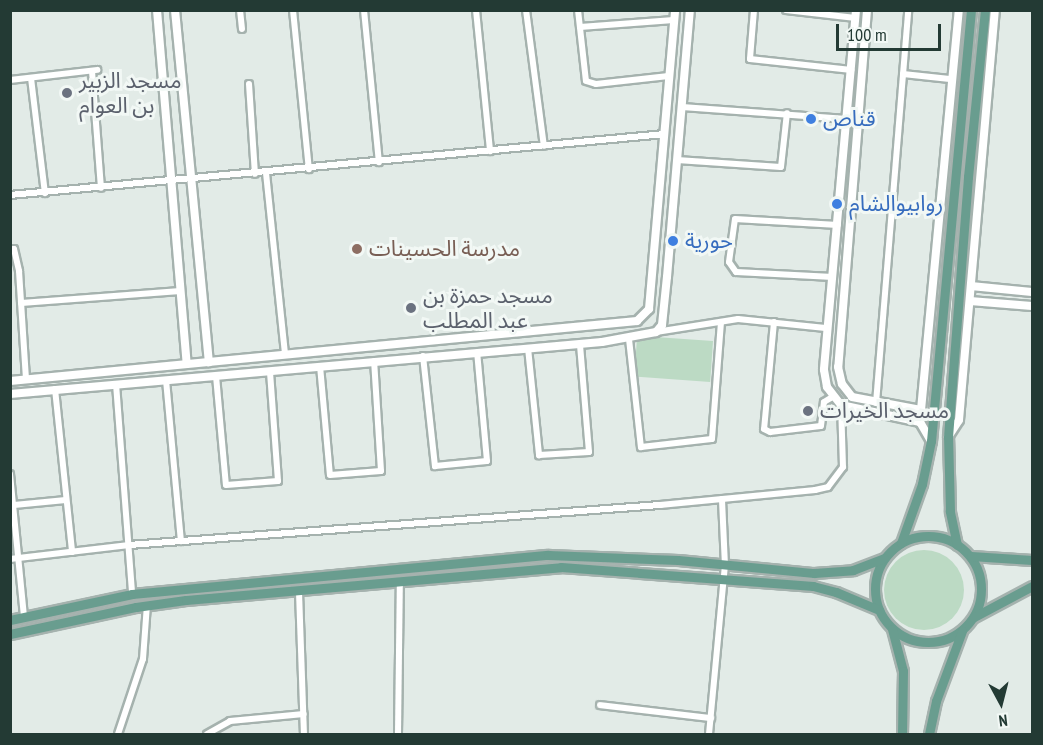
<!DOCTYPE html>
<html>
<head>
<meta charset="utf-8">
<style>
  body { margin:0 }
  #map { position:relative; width:1043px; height:745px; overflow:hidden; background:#e2ebe7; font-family:"PT Sans Narrow","Noto Sans Arabic",sans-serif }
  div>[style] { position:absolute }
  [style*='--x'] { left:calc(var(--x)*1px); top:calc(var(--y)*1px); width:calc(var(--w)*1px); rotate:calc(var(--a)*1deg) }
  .green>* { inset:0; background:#bcdac4; transform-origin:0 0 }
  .round { border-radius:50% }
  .roads { filter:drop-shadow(2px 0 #a5b2ae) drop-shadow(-2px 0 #a5b2ae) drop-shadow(0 2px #a5b2ae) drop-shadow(0 -2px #a5b2ae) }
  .minor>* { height:6px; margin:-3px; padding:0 3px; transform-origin:3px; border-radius:3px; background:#fff }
  .tertiary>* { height:8px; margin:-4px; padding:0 4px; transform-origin:4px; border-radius:4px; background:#fff }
  .secondary>* { height:8px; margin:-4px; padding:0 4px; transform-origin:4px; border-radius:4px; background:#fff }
  .primary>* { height:9px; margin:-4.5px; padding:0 4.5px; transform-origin:4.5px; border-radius:4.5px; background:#699d8f }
  .primary>.ring { margin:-4.5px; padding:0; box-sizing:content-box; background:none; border:9px solid #699d8f; border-radius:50% }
  .dots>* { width:16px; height:16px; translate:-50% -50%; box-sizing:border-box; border:3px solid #f2f8f5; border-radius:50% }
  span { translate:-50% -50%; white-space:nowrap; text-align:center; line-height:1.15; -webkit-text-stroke:6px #f2f8f5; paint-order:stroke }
  .worship-label { font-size:22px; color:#5b616d }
  .left { translate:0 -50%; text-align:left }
  .shop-label { font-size:22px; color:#366cbe }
  .education-label { font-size:22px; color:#785e54 }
  .frame { position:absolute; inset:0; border:12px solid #233a34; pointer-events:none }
  .north { position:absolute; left:971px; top:673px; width:60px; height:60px; -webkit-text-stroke:4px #f2f8f5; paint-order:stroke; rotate:173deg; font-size:16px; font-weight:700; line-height:24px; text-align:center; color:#233a34 }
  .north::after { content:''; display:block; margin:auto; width:21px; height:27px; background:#233a34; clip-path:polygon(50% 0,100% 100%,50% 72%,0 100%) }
  .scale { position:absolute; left:836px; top:24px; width:105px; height:27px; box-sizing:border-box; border:3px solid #233a34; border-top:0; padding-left:8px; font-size:18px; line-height:21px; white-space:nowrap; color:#233a34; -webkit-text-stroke:4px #f2f8f5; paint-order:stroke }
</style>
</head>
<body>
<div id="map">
  <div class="green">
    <div style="left:713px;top:341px;width:41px;height:76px;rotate:94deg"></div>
    <div class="round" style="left:884px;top:550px;width:80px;height:80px"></div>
  </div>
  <div class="roads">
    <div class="minor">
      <div style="--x:240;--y:10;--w:19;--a:84"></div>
      <div style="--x:293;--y:10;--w:160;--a:84.3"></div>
      <div style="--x:364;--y:10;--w:153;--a:84.4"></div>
      <div style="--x:476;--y:10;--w:142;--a:84.3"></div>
      <div style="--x:526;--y:10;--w:137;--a:82.5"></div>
      <div style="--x:578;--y:10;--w:71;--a:83.6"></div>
      <div style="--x:586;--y:81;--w:10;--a:17"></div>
      <div style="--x:596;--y:84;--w:73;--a:-6.3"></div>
      <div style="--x:754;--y:10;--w:49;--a:94.7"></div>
      <div style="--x:750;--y:59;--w:102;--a:6.2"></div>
      <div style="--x:786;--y:10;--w:70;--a:6.5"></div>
      <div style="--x:580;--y:27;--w:94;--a:-4.3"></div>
      <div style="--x:92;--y:71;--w:117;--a:85.6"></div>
      <div style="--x:903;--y:74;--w:47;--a:6.1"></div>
      <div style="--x:31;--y:78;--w:116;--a:83.1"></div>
      <div style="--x:10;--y:80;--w:88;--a:-6.6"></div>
      <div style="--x:249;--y:84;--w:90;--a:86.2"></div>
      <div style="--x:682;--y:107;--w:165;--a:4.2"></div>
      <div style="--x:677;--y:160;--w:104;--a:3.9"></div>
      <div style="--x:781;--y:167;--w:54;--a:-83.7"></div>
      <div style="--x:266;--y:173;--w:183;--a:84"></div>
      <div style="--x:10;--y:195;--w:658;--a:-5.32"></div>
      <div style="--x:10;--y:250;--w:4;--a:-14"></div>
      <div style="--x:14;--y:249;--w:23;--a:77"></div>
      <div style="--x:19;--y:271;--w:108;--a:86.3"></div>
      <div style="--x:833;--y:277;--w:97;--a:-177"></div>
      <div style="--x:736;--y:272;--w:12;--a:-125"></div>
      <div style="--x:729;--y:262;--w:43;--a:-82.1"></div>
      <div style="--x:735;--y:219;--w:103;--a:3.3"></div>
      <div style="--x:21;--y:303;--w:160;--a:-4.3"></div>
      <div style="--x:774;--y:322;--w:107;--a:95.3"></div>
      <div style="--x:764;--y:429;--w:7;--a:27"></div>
      <div style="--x:770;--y:432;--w:51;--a:-6.7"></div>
      <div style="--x:821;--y:426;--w:24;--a:-83"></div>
      <div style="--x:824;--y:402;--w:12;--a:-31"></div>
      <div style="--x:656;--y:332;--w:83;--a:-9"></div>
      <div style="--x:738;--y:319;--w:88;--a:5.8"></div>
      <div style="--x:629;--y:339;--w:109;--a:83.7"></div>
      <div style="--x:641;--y:447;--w:71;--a:-6.4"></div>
      <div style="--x:712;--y:439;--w:117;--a:-85.6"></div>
      <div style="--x:528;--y:348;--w:108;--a:84.1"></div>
      <div style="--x:539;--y:455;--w:50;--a:-3.4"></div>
      <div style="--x:589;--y:452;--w:108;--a:-94.8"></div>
      <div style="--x:423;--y:356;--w:111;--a:83.8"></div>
      <div style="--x:435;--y:466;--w:52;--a:-5.5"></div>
      <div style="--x:487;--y:461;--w:109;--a:-95.2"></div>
      <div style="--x:320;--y:366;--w:109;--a:84.8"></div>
      <div style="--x:330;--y:475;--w:51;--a:-4.5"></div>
      <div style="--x:381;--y:471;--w:110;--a:-93.6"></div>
      <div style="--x:216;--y:376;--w:109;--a:84.8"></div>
      <div style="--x:226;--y:485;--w:52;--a:-4.4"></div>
      <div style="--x:278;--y:481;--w:110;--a:-94.2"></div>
      <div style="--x:166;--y:380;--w:162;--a:84.7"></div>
      <div style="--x:116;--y:384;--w:211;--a:85.6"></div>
      <div style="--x:55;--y:389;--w:164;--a:84"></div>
      <div style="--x:876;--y:403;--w:394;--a:-85.3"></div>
      <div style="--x:10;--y:474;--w:143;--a:84.4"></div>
      <div style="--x:14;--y:505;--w:52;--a:-5.5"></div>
      <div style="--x:10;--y:559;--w:120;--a:-6.7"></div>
      <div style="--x:129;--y:545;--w:533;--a:-4.31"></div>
      <div style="--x:660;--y:505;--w:156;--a:-5.5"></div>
      <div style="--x:815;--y:490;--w:13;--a:-13"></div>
      <div style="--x:828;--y:487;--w:25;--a:-53"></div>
      <div style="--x:843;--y:467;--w:62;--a:-91.8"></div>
      <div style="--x:299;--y:592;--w:142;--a:88"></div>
      <div style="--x:600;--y:705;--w:112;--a:6.7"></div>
      <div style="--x:118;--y:734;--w:79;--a:-71.6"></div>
      <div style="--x:143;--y:659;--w:54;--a:-85.8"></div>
      <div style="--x:207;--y:734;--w:26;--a:-29"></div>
      <div style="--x:230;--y:721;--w:74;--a:-5.4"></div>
      <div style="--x:398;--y:734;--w:153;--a:-89.3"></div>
      <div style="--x:709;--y:734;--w:169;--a:-84.6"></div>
      <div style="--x:725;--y:566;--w:67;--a:-92.6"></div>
    </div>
    <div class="tertiary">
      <div style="--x:157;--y:10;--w:355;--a:85.2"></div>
      <div style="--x:175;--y:10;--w:354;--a:84.5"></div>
      <div style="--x:856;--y:10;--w:361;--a:95.1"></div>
      <div style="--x:824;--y:370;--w:17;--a:80"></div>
      <div style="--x:827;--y:387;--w:23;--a:52"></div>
      <div style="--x:841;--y:405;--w:81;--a:12.1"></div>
      <div style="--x:867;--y:10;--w:358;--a:94.6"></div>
      <div style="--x:838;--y:367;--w:17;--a:77"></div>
      <div style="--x:842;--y:384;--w:16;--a:52"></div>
      <div style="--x:852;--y:397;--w:70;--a:10.7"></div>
    </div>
    <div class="secondary">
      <div style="--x:971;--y:286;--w:61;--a:5.6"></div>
      <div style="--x:970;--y:301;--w:62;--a:4.6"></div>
      <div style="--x:10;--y:381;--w:630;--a:-5.47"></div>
      <div style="--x:637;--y:321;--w:17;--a:-45"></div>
      <div style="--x:649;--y:309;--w:300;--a:-85"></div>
      <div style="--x:10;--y:394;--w:594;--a:-5.02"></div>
      <div style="--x:602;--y:342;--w:55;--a:-10.5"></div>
      <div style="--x:656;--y:332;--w:9;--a:-49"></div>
      <div style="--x:662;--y:325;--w:48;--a:-84.1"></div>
      <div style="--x:667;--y:277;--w:268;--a:-85.1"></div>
      <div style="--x:948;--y:437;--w:20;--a:-57"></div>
      <div style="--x:959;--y:420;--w:412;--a:-85"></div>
      <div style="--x:931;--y:441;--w:22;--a:-120"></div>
      <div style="--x:920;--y:422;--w:12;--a:-85"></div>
      <div style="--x:921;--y:410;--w:402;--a:-84.6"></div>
    </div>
    <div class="primary">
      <div class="ring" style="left:875px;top:536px;width:97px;height:97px"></div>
      <div style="--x:901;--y:543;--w:63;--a:-70.4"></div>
      <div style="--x:922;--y:484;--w:44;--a:-78.2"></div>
      <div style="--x:931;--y:441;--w:433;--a:-84.7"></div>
      <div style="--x:957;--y:545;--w:35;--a:-102"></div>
      <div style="--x:950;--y:511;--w:74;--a:-91.5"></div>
      <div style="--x:948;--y:437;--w:261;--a:-85.6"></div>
      <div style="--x:968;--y:177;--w:168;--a:-84.2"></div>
      <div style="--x:971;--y:556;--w:61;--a:3.8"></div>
      <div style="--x:974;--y:617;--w:66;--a:-28.1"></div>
      <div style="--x:10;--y:620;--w:125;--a:-12"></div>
      <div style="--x:132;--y:594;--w:418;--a:-5.4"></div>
      <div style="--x:548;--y:555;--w:130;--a:2.2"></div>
      <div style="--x:678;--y:560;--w:137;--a:5.5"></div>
      <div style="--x:814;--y:573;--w:39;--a:-4"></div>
      <div style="--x:853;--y:570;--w:33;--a:-21"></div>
      <div style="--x:892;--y:629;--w:43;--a:75.3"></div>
      <div style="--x:903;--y:671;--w:63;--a:90.9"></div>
      <div style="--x:10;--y:634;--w:129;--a:-12.1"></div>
      <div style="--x:136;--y:607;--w:50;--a:-8"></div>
      <div style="--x:186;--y:600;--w:376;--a:-5"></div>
      <div style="--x:561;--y:567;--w:253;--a:4.3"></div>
      <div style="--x:813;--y:586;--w:24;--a:15"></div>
      <div style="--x:836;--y:592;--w:47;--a:22.7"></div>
      <div style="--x:929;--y:734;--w:34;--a:-78"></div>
      <div style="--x:936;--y:701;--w:75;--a:-69.6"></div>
    </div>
  </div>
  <div class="dots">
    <div style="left:67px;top:93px;background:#6b7280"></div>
    <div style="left:811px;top:119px;background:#3f7fe0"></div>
    <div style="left:837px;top:204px;background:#3f7fe0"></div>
    <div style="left:673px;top:241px;background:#3f7fe0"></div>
    <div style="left:357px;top:249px;background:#8d6e63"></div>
    <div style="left:411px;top:308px;background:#6b7280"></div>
    <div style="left:808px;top:411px;background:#6b7280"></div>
  </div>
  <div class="worship-label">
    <span class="left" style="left:79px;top:93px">مسجد الزبير<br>بن العوام</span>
    <span class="left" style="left:423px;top:308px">مسجد حمزة بن<br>عبد المطلب</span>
    <span class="left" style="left:820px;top:411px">مسجد الخيرات</span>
  </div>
  <div class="shop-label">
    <span class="left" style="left:823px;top:119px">قناص</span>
    <span class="left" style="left:849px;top:204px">روابيوالشام</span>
    <span class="left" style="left:685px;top:241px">حورية</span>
  </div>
  <div class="education-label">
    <span class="left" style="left:369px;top:249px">مدرسة الحسينات</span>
  </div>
  <div class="frame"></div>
  <div class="north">N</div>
  <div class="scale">100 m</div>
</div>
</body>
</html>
